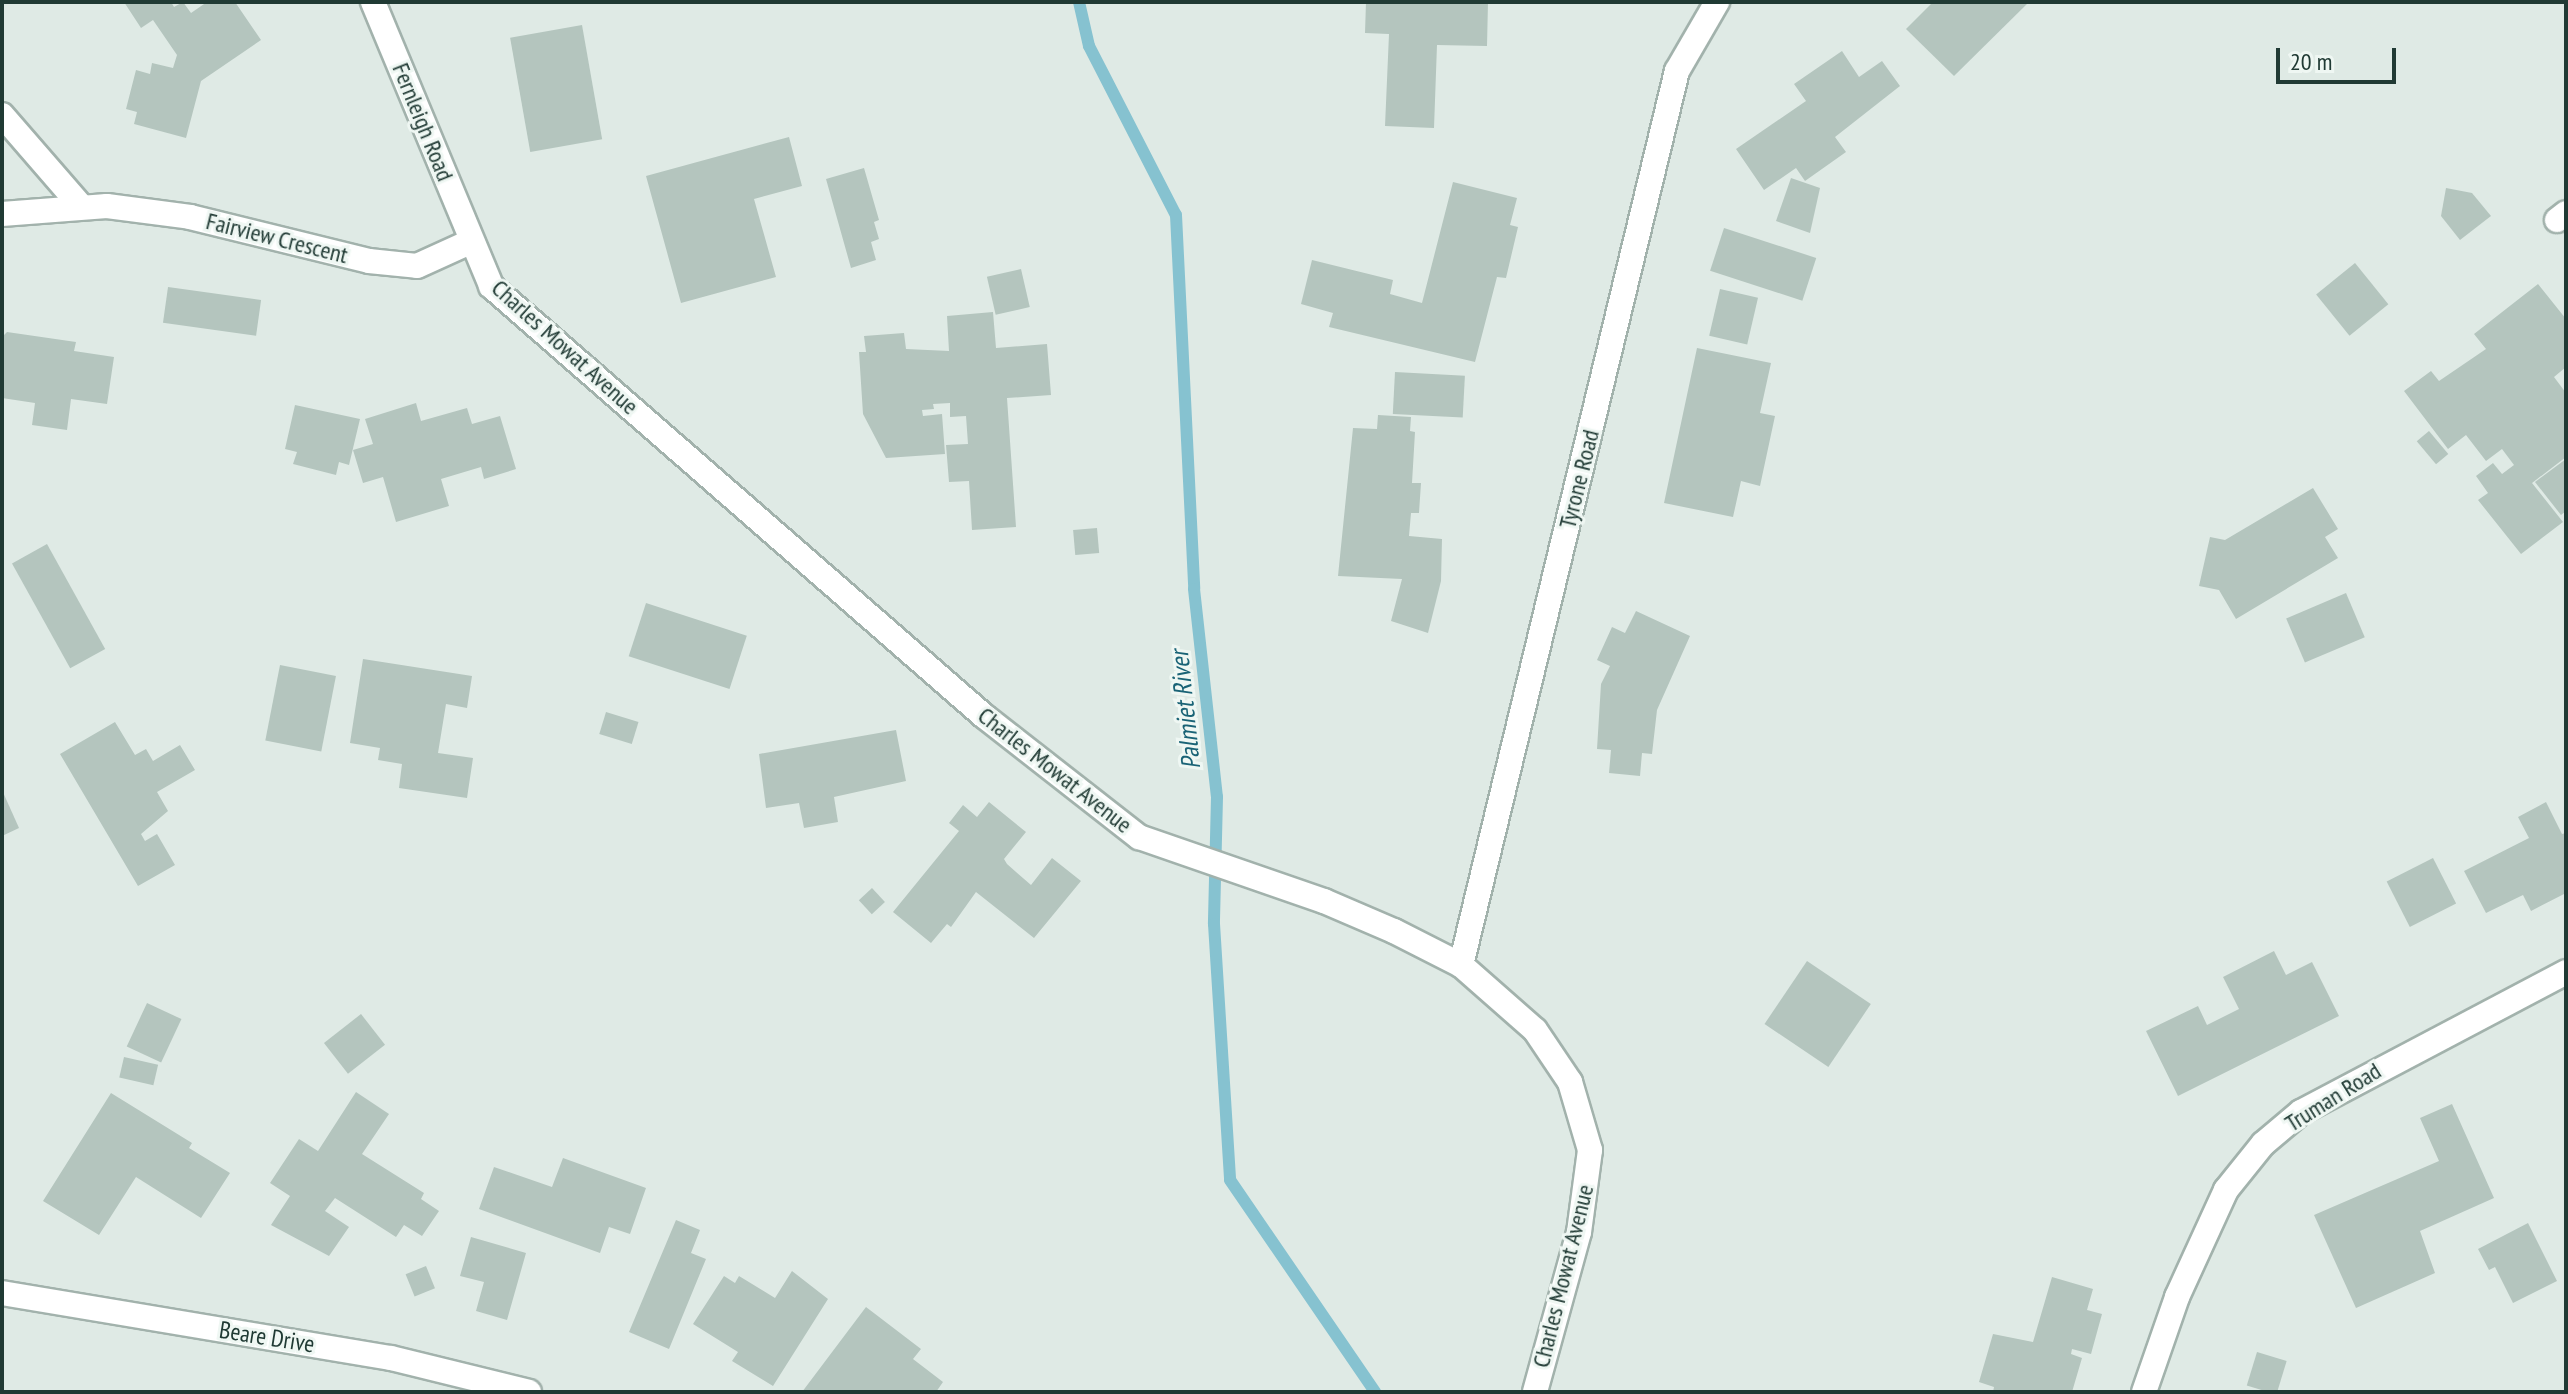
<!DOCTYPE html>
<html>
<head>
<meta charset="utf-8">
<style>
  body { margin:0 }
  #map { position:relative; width:2568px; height:1394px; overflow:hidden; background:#dfeae5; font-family:"PT Sans Narrow",sans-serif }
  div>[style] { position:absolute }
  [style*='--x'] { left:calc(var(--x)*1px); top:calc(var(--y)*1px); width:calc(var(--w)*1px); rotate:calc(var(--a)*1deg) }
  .stream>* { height:12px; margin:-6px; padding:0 6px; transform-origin:6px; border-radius:6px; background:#86c2d0 }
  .building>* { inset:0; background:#b4c5be; transform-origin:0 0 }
  .roads { filter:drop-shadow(2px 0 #a2b2ac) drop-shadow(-2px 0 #a2b2ac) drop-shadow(0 2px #a2b2ac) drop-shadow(0 -2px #a2b2ac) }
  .street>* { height:24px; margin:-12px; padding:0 12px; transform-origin:12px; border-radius:12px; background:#fff }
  span { translate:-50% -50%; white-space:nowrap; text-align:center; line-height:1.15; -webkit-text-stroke:6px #eff7f3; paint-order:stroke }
  .street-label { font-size:24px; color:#203a34 }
  .water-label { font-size:26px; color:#1a6376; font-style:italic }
  .frame { position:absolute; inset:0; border:4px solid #203a34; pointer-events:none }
  .scale { position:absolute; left:2276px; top:48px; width:120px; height:36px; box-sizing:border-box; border:4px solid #203a34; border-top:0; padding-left:10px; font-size:24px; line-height:28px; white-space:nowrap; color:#203a34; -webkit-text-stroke:6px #eff7f3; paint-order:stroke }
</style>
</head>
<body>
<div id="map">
  <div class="stream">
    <div style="--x:1079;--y:2;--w:45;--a:77.2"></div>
    <div style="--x:1089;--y:46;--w:190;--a:62.8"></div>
    <div style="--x:1176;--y:215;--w:374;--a:87.2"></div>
    <div style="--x:1194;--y:589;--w:209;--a:83.7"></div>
    <div style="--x:1217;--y:797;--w:127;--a:91.4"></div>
    <div style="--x:1214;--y:924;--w:256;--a:86.4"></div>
    <div style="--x:1230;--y:1180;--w:257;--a:55.6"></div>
  </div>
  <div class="building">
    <div style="clip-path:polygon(124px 2px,171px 2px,174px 7px,183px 2px,191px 13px,207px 2px,235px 2px,261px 40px,201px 81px,186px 138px,134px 124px,137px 112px,126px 109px,136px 70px,150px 74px,152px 63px,173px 68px,177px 55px,153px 20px,141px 28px)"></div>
    <div style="clip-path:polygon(1366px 2px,1488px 2px,1487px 46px,1437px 45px,1434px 128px,1385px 126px,1389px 34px,1365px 33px)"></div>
    <div style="clip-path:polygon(1933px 2px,2029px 2px,1954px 76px,1906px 29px)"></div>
    <div style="left:582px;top:25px;width:116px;height:73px;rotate:80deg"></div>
    <div style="clip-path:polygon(1842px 51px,1859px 77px,1882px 61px,1900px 86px,1835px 137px,1846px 152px,1805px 181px,1796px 168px,1764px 190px,1736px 149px,1806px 101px,1794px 84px)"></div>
    <div style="clip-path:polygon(789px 137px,802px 186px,754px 199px,776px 277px,681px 303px,646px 176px)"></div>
    <div style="clip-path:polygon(864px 168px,879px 220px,874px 222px,879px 239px,871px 242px,876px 260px,851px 268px,826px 179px)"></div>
    <div style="clip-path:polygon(1791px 178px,1820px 188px,1810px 233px,1776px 221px)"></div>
    <div style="clip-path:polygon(1453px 182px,1517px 198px,1510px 225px,1518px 227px,1506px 278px,1497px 277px,1475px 362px,1329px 327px,1333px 313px,1301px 304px,1312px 260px,1393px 280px,1390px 294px,1422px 303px)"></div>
    <div style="clip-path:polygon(2446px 188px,2472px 193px,2491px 216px,2460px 240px,2441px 216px)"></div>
    <div style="left:1724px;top:228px;width:97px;height:45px;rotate:18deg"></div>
    <div style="left:2355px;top:263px;width:53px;height:50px;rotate:51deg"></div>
    <div style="left:1021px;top:269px;width:39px;height:35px;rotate:77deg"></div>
    <div style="clip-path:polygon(2538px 284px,2566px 319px,2566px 367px,2554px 377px,2566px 393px,2566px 457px,2532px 483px,2563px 522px,2521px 554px,2478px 500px,2488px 493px,2476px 476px,2493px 463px,2502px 474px,2514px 465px,2502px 449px,2486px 461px,2466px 435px,2448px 449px,2404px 391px,2431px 371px,2439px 381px,2486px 349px,2474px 334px)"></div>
    <div style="left:168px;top:287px;width:94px;height:36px;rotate:8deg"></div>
    <div style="left:1720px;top:289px;width:39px;height:48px;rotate:13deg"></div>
    <div style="clip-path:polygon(993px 312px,996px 348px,1047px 344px,1051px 395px,1007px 398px,1016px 527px,972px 530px,969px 481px,949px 482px,946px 445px,968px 444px,966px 416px,950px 417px,950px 403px,933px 404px,934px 409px,922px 410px,923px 416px,942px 414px,945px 454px,886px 458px,863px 414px,859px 352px,866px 352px,864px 336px,904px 333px,906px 349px,949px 351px,947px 316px)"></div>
    <div style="clip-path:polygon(7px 332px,76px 342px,74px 351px,114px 357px,107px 404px,71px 399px,67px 430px,32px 425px,35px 403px,2px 398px,2px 337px)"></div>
    <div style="clip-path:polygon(1697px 348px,1771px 363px,1760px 413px,1775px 416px,1760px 486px,1741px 481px,1733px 517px,1664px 503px)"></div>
    <div style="left:1395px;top:372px;width:70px;height:42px;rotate:3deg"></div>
    <div style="clip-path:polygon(416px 403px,421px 421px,467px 408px,472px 424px,500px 416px,516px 469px,484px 479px,481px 467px,441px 479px,449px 506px,396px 522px,383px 477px,363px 483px,353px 450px,373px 444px,365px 419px)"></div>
    <div style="clip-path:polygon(295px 405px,360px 419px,349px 465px,339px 462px,336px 475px,293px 464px,297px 452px,285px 449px)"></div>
    <div style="clip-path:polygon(1378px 415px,1411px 417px,1410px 431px,1415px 432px,1412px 483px,1421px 483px,1419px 513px,1411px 513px,1409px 536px,1442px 539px,1441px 581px,1428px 633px,1391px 621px,1402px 579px,1338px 576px,1353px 428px,1377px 429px)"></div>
    <div style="left:2429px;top:431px;width:30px;height:16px;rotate:50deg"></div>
    <div style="clip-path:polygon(2566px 459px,2566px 511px,2561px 515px,2535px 482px)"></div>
    <div style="clip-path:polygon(2313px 488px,2338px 529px,2325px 537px,2338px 558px,2236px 619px,2219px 590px,2199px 586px,2210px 537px,2225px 540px)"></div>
    <div style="left:1097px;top:528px;width:25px;height:24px;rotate:85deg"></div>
    <div style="left:47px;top:544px;width:120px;height:40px;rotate:61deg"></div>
    <div style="left:2346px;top:593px;width:48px;height:65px;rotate:67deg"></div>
    <div style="left:646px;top:603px;width:106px;height:56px;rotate:18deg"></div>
    <div style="clip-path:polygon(1636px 611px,1690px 636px,1657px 710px,1652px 754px,1642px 753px,1640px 776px,1609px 773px,1611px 750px,1597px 749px,1601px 684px,1610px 666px,1597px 660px,1612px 627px,1625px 633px)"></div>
    <div style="clip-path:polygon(363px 659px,472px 676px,467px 708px,446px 704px,438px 753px,473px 758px,467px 798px,399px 788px,402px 764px,378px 760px,380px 748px,350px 743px)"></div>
    <div style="left:280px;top:665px;width:57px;height:77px;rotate:11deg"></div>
    <div style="left:606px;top:712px;width:34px;height:23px;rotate:17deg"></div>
    <div style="clip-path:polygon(115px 722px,135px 755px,146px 749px,153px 761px,180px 745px,195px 770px,157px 792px,168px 811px,141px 834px,145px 841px,157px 834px,175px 865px,138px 886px,60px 754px)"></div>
    <div style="clip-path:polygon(896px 730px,906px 781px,834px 797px,838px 822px,804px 828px,799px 803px,766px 808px,759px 754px)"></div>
    <div style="clip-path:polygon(2px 790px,19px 828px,2px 836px)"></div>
    <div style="clip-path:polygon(989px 802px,1026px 832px,1004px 859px,1007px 864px,1031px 885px,1052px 858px,1081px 881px,1034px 938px,976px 892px,951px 927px,947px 924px,931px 943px,893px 912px,959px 831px,949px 823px,963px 805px,977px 817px)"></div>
    <div style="clip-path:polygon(2546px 802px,2562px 834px,2566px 833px,2566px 893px,2531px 911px,2523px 895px,2486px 913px,2464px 871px,2529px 838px,2518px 817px)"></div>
    <div style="left:2433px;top:858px;width:51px;height:52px;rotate:63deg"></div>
    <div style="left:872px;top:888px;width:19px;height:18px;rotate:47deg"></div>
    <div style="clip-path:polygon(2274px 951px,2286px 975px,2312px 962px,2339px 1016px,2178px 1096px,2146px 1031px,2198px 1006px,2207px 1025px,2239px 1009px,2223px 977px)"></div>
    <div style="left:1807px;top:961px;width:77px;height:76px;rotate:34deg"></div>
    <div style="left:147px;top:1003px;width:38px;height:48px;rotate:25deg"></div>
    <div style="left:361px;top:1014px;width:39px;height:47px;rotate:52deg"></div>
    <div style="left:124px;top:1057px;width:35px;height:21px;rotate:13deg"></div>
    <div style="clip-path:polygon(356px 1092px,389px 1114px,362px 1154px,424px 1193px,421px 1199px,439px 1211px,422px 1236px,404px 1225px,396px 1237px,335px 1198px,325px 1211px,349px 1227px,329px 1256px,271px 1225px,290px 1196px,270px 1183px,299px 1139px,318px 1151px)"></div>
    <div style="clip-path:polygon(111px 1093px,192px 1143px,189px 1148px,230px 1173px,201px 1218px,136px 1177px,99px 1235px,43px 1201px)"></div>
    <div style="clip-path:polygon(2452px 1104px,2494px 1198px,2420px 1231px,2435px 1273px,2356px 1308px,2314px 1215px,2439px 1161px,2420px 1118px)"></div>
    <div style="clip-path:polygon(563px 1158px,646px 1188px,630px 1234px,609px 1227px,600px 1253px,479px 1209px,494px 1167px,552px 1187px)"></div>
    <div style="clip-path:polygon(676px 1220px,700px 1230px,691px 1253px,706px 1259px,669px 1349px,629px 1332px)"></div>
    <div style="clip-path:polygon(2528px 1223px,2557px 1281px,2513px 1303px,2495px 1267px,2489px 1270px,2478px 1249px)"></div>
    <div style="clip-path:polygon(471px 1237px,526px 1253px,507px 1320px,476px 1311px,484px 1282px,460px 1276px)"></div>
    <div style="left:426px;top:1266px;width:24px;height:22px;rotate:68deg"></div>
    <div style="clip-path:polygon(792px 1271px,828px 1299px,773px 1386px,732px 1361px,738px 1352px,693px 1324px,724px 1276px,735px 1283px,739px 1276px,775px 1298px)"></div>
    <div style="clip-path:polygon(2052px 1277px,2093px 1289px,2087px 1310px,2102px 1314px,2091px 1354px,2072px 1349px,2071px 1354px,2082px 1358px,2072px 1392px,1993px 1392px,1994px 1387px,1979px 1382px,1993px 1334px,2033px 1342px)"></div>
    <div style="clip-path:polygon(866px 1307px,921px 1349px,913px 1359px,943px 1382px,936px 1392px,802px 1392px)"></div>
    <div style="left:2257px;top:1352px;width:31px;height:35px;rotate:17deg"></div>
  </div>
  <div class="roads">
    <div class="street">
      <div style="--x:373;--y:2;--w:308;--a:67.4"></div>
      <div style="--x:491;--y:286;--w:654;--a:41.1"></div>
      <div style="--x:984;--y:716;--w:197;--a:38"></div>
      <div style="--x:1139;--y:837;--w:196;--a:19.1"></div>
      <div style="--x:1324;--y:901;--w:76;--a:23.2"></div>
      <div style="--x:1394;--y:931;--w:75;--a:26.9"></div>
      <div style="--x:1461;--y:965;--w:98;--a:41.3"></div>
      <div style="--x:1535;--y:1030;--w:63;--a:56.1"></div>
      <div style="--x:1570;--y:1082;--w:71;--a:73.6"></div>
      <div style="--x:1590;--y:1150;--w:83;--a:97.6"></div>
      <div style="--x:1579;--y:1232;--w:166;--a:105.4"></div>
      <div style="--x:2;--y:115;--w:118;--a:49.1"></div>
      <div style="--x:2;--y:214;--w:105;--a:-4.4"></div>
      <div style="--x:107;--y:206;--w:84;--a:7.5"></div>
      <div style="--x:190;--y:217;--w:184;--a:13.8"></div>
      <div style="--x:369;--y:261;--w:48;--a:5.9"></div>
      <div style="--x:417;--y:266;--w:58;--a:-24.4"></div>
      <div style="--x:2557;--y:220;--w:11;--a:-38"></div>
      <div style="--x:1461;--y:965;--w:920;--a:-76.42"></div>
      <div style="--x:1677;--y:71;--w:80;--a:-59.9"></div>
      <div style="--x:2;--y:1293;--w:394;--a:9.5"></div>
      <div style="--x:391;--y:1358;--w:142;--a:13.8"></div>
      <div style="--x:2144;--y:1392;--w:101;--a:-70.8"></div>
      <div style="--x:2177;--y:1297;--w:118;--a:-65.4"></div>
      <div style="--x:2226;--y:1190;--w:59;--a:-51.2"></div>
      <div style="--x:2263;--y:1144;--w:50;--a:-40.1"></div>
      <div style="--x:2301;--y:1112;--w:300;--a:-27.8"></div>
    </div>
  </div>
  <div class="street-label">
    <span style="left:423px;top:122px;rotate:68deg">Fernleigh Road</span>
    <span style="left:277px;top:238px;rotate:14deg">Fairview Crescent</span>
    <span style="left:565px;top:347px;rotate:42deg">Charles Mowat Avenue</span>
    <span style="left:1579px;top:479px;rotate:-76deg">Tyrone Road</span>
    <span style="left:1055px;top:770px;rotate:38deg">Charles Mowat Avenue</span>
    <span style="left:2333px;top:1097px;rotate:-32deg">Truman Road</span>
    <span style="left:1563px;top:1276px;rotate:-76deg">Charles Mowat Avenue</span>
    <span style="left:267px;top:1337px;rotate:9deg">Beare Drive</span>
  </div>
  <div class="water-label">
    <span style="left:1185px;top:710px;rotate:-96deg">Palmiet River</span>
  </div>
  <div class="frame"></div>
  <div class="scale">20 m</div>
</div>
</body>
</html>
